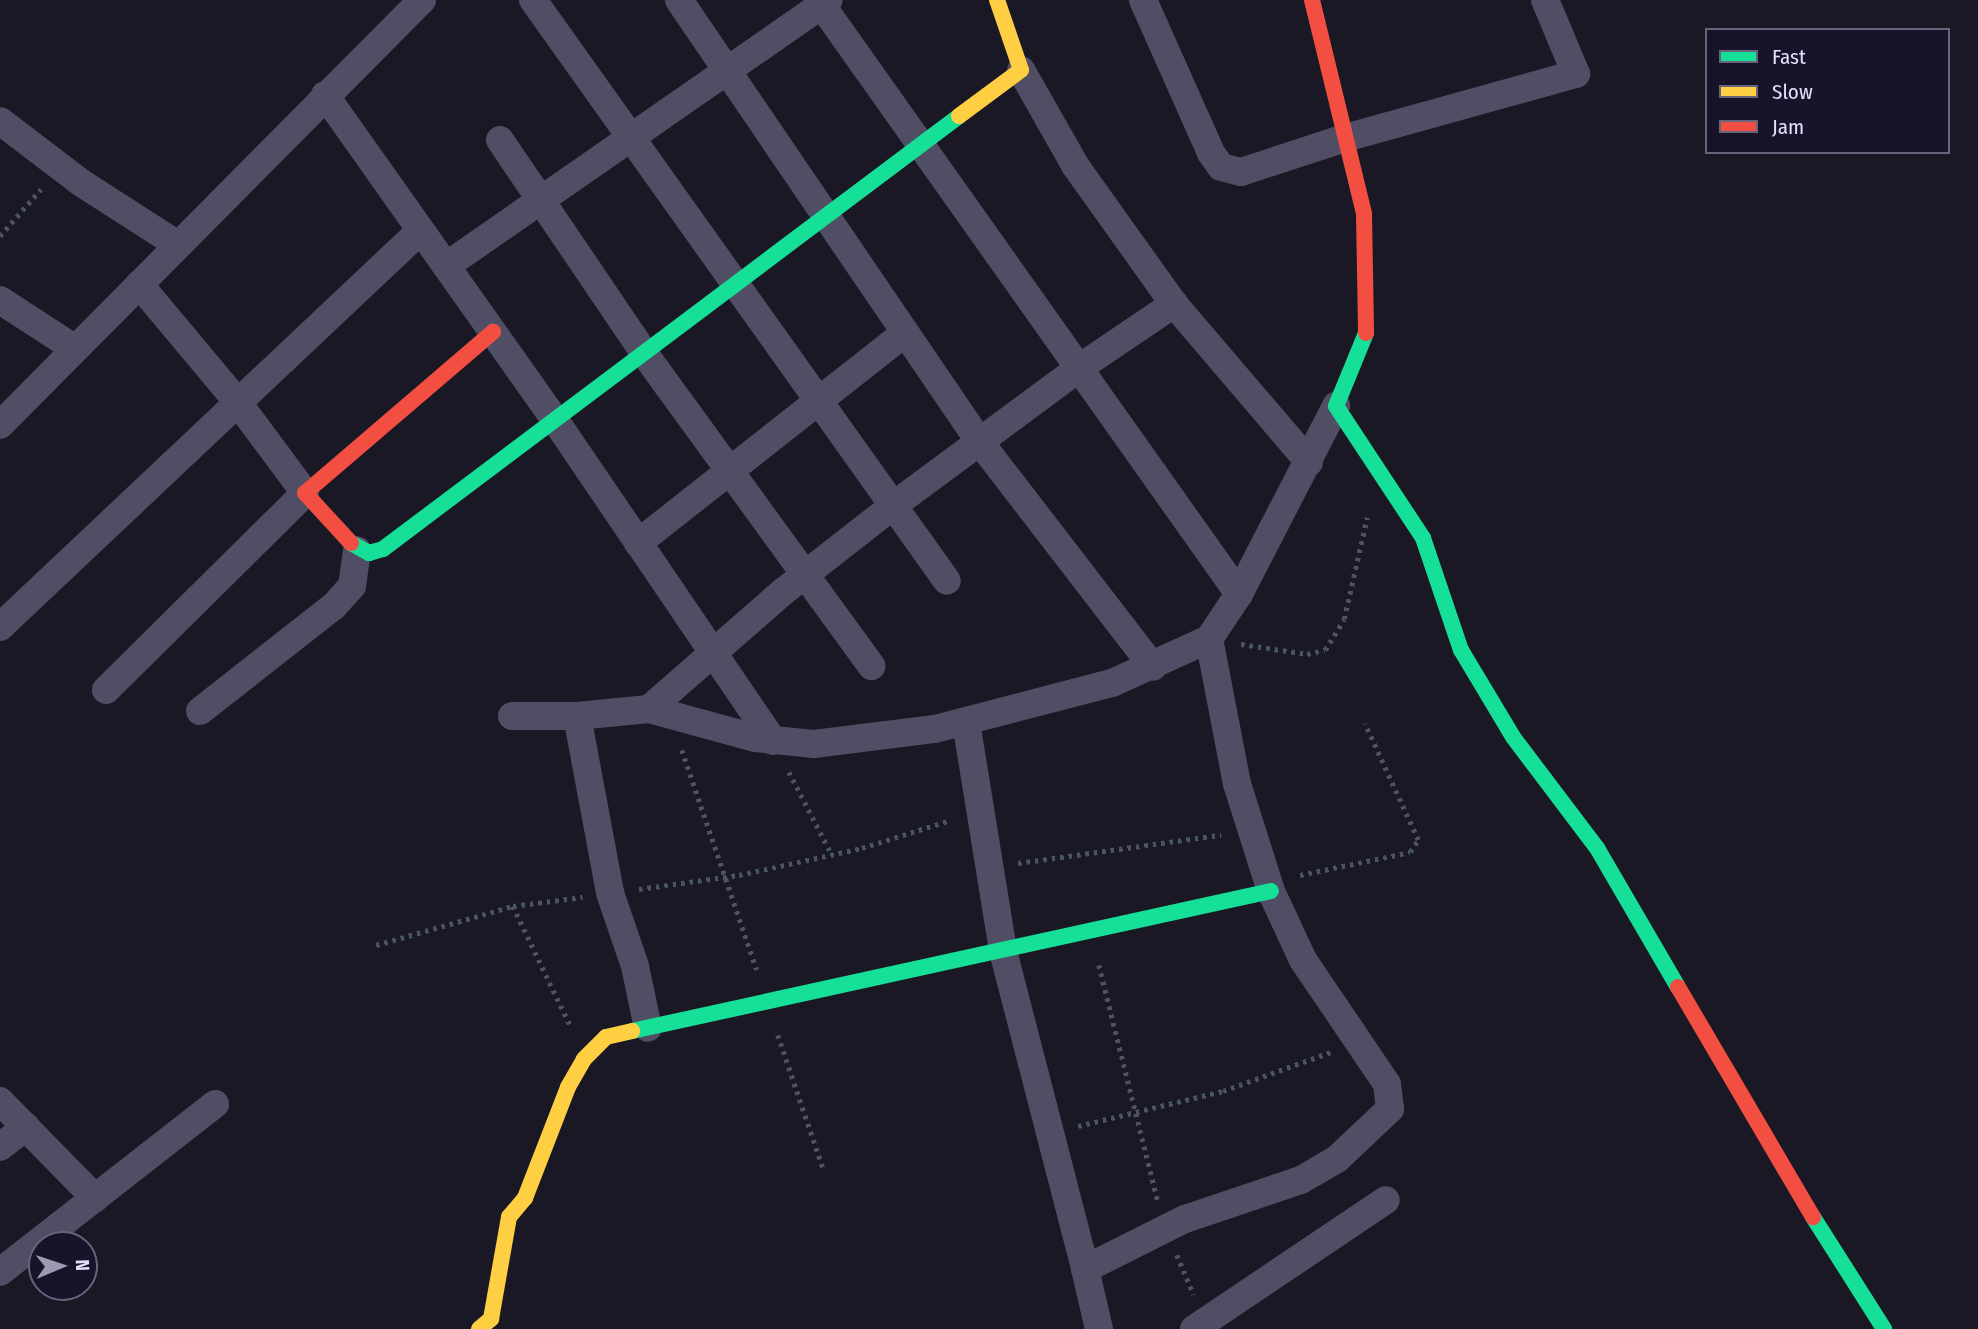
<!DOCTYPE html>
<html>
<head>
<meta charset="utf-8">
<style>
  body { margin:0 }
  #map { position:relative; width:1978px; height:1329px; overflow:hidden; background:#1a1824; font-family:"Fira Sans Condensed",sans-serif }
  div>[style] { position:absolute }
  [style*='--x'] { left:calc(var(--x)*1px); top:calc(var(--y)*1px); width:calc(var(--w)*1px); rotate:calc(var(--a)*1deg) }
  .path>* { height:4.5px; margin-top:-2.25px; transform-origin:0; background:repeating-linear-gradient(90deg,#4a5563 0 3.5px,transparent 0 8.5px) }
  .street>* { height:28px; margin:-14px; padding:0 14px; transform-origin:14px; border-radius:14px; background:#504e64 }
  .fast>* { height:16px; margin:-8px; padding:0 8px; transform-origin:8px; border-radius:8px; background:#16e098 }
  .slow>* { height:16px; margin:-8px; padding:0 8px; transform-origin:8px; border-radius:8px; background:#ffcf43 }
  .jam>* { height:16px; margin:-8px; padding:0 8px; transform-origin:8px; border-radius:8px; background:#f24e42 }
  span { translate:-50% -50%; white-space:nowrap; text-align:center; line-height:1.15; -webkit-text-stroke:5px #171329; paint-order:stroke }
  .legend { position:absolute; left:1705px; top:28px; width:245px; height:126px; box-sizing:border-box; background:#171329; border:2px solid #68647d; margin:0; padding:9px 12px; list-style:none; font-size:21px; color:#e2defc }
  .legend li { display:flex; align-items:center; gap:14px; height:35px }
  .legend b { width:35px; border:2px solid #68647d }
  .north { position:absolute; left:28px; top:1231px; width:70px; height:70px; box-sizing:border-box; background:#171329; border:2px solid #68647d; border-radius:50%; rotate:88deg; font-size:19px; font-weight:700; line-height:28px; text-align:center; color:#e2defc }
  .north::after { content:''; display:block; margin:auto; width:24px; height:32px; background:#9c99b0; clip-path:polygon(50% 0,100% 100%,50% 72%,0 100%) }
</style>
</head>
<body>
<div id="map">
  <div class="path">
    <div style="--x:0;--y:236;--w:62;--a:-48.9"></div>
    <div style="--x:1241;--y:644;--w:67;--a:8.6"></div>
    <div style="--x:1307;--y:654;--w:18;--a:-13"></div>
    <div style="--x:1325;--y:650;--w:36;--a:-58"></div>
    <div style="--x:1344;--y:619;--w:104;--a:-77.2"></div>
    <div style="--x:682;--y:750;--w:232;--a:71.2"></div>
    <div style="--x:789;--y:772;--w:93;--a:62.6"></div>
    <div style="--x:1018;--y:863;--w:205;--a:-7.9"></div>
    <div style="--x:1300;--y:875;--w:112;--a:-11.8"></div>
    <div style="--x:1410;--y:852;--w:14;--a:-56"></div>
    <div style="--x:1418;--y:840;--w:128;--a:-114.6"></div>
    <div style="--x:639;--y:889;--w:101;--a:-8"></div>
    <div style="--x:739;--y:875;--w:126;--a:-12.4"></div>
    <div style="--x:862;--y:848;--w:93;--a:-17.5"></div>
    <div style="--x:513;--y:906;--w:132;--a:64.4"></div>
    <div style="--x:376;--y:945;--w:142;--a:-15.9"></div>
    <div style="--x:513;--y:906;--w:70;--a:-7.4"></div>
    <div style="--x:1099;--y:965;--w:243;--a:76"></div>
    <div style="--x:778;--y:1035;--w:144;--a:71.3"></div>
    <div style="--x:1078;--y:1126;--w:149;--a:-13.6"></div>
    <div style="--x:1223;--y:1091;--w:115;--a:-19.9"></div>
    <div style="--x:1177;--y:1255;--w:43;--a:67"></div>
  </div>
  <div class="street">
    <div style="--x:533;--y:0;--w:713;--a:54.53"></div>
    <div style="--x:679;--y:0;--w:533;--a:55.77"></div>
    <div style="--x:979;--y:441;--w:285;--a:52.4"></div>
    <div style="--x:818;--y:0;--w:728;--a:54.67"></div>
    <div style="--x:1143;--y:0;--w:167;--a:66"></div>
    <div style="--x:1211;--y:153;--w:17;--a:54"></div>
    <div style="--x:1221;--y:167;--w:21;--a:14"></div>
    <div style="--x:1241;--y:172;--w:109;--a:-18.1"></div>
    <div style="--x:1345;--y:138;--w:240;--a:-15.5"></div>
    <div style="--x:1576;--y:74;--w:80;--a:-112.7"></div>
    <div style="--x:325;--y:95;--w:398;--a:54.7"></div>
    <div style="--x:555;--y:420;--w:388;--a:55.8"></div>
    <div style="--x:0;--y:121;--w:101;--a:37.3"></div>
    <div style="--x:80;--y:182;--w:117;--a:32.7"></div>
    <div style="--x:500;--y:140;--w:257;--a:55.9"></div>
    <div style="--x:644;--y:353;--w:387;--a:54"></div>
    <div style="--x:446;--y:266;--w:466;--a:-34.8"></div>
    <div style="--x:0;--y:300;--w:88;--a:33"></div>
    <div style="--x:1174;--y:304;--w:208;--a:49.5"></div>
    <div style="--x:0;--y:425;--w:599;--a:-45.2"></div>
    <div style="--x:638;--y:543;--w:340;--a:-38.2"></div>
    <div style="--x:0;--y:627;--w:577;--a:-43.32"></div>
    <div style="--x:106;--y:690;--w:280;--a:-44.7"></div>
    <div style="--x:305;--y:493;--w:116;--a:-126.6"></div>
    <div style="--x:236;--y:400;--w:151;--a:-129.9"></div>
    <div style="--x:649;--y:709;--w:179;--a:-41.2"></div>
    <div style="--x:784;--y:591;--w:140;--a:-38"></div>
    <div style="--x:894;--y:505;--w:230;--a:-36.5"></div>
    <div style="--x:1079;--y:368;--w:115;--a:-34"></div>
    <div style="--x:1174;--y:304;--w:171;--a:-125.5"></div>
    <div style="--x:1075;--y:165;--w:109;--a:-119.6"></div>
    <div style="--x:200;--y:711;--w:170;--a:-38.1"></div>
    <div style="--x:334;--y:606;--w:27;--a:-48"></div>
    <div style="--x:352;--y:586;--w:36;--a:-82"></div>
    <div style="--x:512;--y:716;--w:65;--a:0"></div>
    <div style="--x:577;--y:716;--w:72;--a:-5.6"></div>
    <div style="--x:649;--y:709;--w:110;--a:15.3"></div>
    <div style="--x:755;--y:738;--w:59;--a:5.8"></div>
    <div style="--x:814;--y:744;--w:122;--a:-7.1"></div>
    <div style="--x:935;--y:729;--w:183;--a:-14.6"></div>
    <div style="--x:1112;--y:683;--w:107;--a:-24.4"></div>
    <div style="--x:1209;--y:639;--w:54;--a:-56.3"></div>
    <div style="--x:1239;--y:594;--w:212;--a:-62.7"></div>
    <div style="--x:577;--y:716;--w:180;--a:79.4"></div>
    <div style="--x:610;--y:893;--w:77;--a:71.1"></div>
    <div style="--x:635;--y:966;--w:63;--a:78.2"></div>
    <div style="--x:966;--y:722;--w:232;--a:80.8"></div>
    <div style="--x:1003;--y:951;--w:328;--a:75.5"></div>
    <div style="--x:0;--y:1101;--w:136;--a:45.6"></div>
    <div style="--x:0;--y:1147;--w:33;--a:-38"></div>
    <div style="--x:0;--y:1272;--w:273;--a:-38"></div>
    <div style="--x:1099;--y:1329;--w:62;--a:-103.1"></div>
    <div style="--x:1085;--y:1269;--w:112;--a:-26.6"></div>
    <div style="--x:1185;--y:1219;--w:122;--a:-18.6"></div>
    <div style="--x:1301;--y:1180;--w:42;--a:-30.3"></div>
    <div style="--x:1337;--y:1159;--w:73;--a:-43.3"></div>
    <div style="--x:1390;--y:1109;--w:25;--a:-97"></div>
    <div style="--x:1387;--y:1084;--w:150;--a:-124.1"></div>
    <div style="--x:1303;--y:960;--w:76;--a:-114.9"></div>
    <div style="--x:1271;--y:891;--w:112;--a:-107.6"></div>
    <div style="--x:1237;--y:784;--w:148;--a:-100.9"></div>
    <div style="--x:1194;--y:1329;--w:231;--a:-33.9"></div>
  </div>
  <div class="fast">
    <div style="--x:1366;--y:333;--w:79;--a:112.3"></div>
    <div style="--x:1336;--y:406;--w:158;--a:56.6"></div>
    <div style="--x:1423;--y:538;--w:118;--a:71.3"></div>
    <div style="--x:1461;--y:650;--w:101;--a:59.1"></div>
    <div style="--x:1513;--y:737;--w:139;--a:52.9"></div>
    <div style="--x:1597;--y:848;--w:161;--a:59.8"></div>
    <div style="--x:351;--y:543;--w:21;--a:29"></div>
    <div style="--x:369;--y:553;--w:15;--a:-16"></div>
    <div style="--x:383;--y:549;--w:721;--a:-36.93"></div>
    <div style="--x:632;--y:1031;--w:654;--a:-12.36"></div>
    <div style="--x:1813;--y:1217;--w:133;--a:57.6"></div>
  </div>
  <div class="slow">
    <div style="--x:959;--y:116;--w:77;--a:-36.6"></div>
    <div style="--x:1021;--y:70;--w:74;--a:-108.9"></div>
    <div style="--x:479;--y:1329;--w:16;--a:-40"></div>
    <div style="--x:491;--y:1319;--w:104;--a:-80"></div>
    <div style="--x:509;--y:1217;--w:25;--a:-50"></div>
    <div style="--x:525;--y:1198;--w:119;--a:-68.8"></div>
    <div style="--x:568;--y:1087;--w:32;--a:-60"></div>
    <div style="--x:584;--y:1059;--w:31;--a:-45"></div>
    <div style="--x:606;--y:1037;--w:27;--a:-13"></div>
  </div>
  <div class="jam">
    <div style="--x:1312;--y:0;--w:220;--a:76.3"></div>
    <div style="--x:1364;--y:214;--w:119;--a:89"></div>
    <div style="--x:351;--y:543;--w:68;--a:-132.6"></div>
    <div style="--x:305;--y:493;--w:248;--a:-40.6"></div>
    <div style="--x:1678;--y:987;--w:267;--a:59.6"></div>
  </div>
  <ul class="legend">
  <li><b style="height:9px;background:#16e098"></b>Fast</li>
  <li><b style="height:9px;background:#ffcf43"></b>Slow</li>
  <li><b style="height:9px;background:#f24e42"></b>Jam</li>
  </ul>
  <div class="north">N</div>
</div>
</body>
</html>
